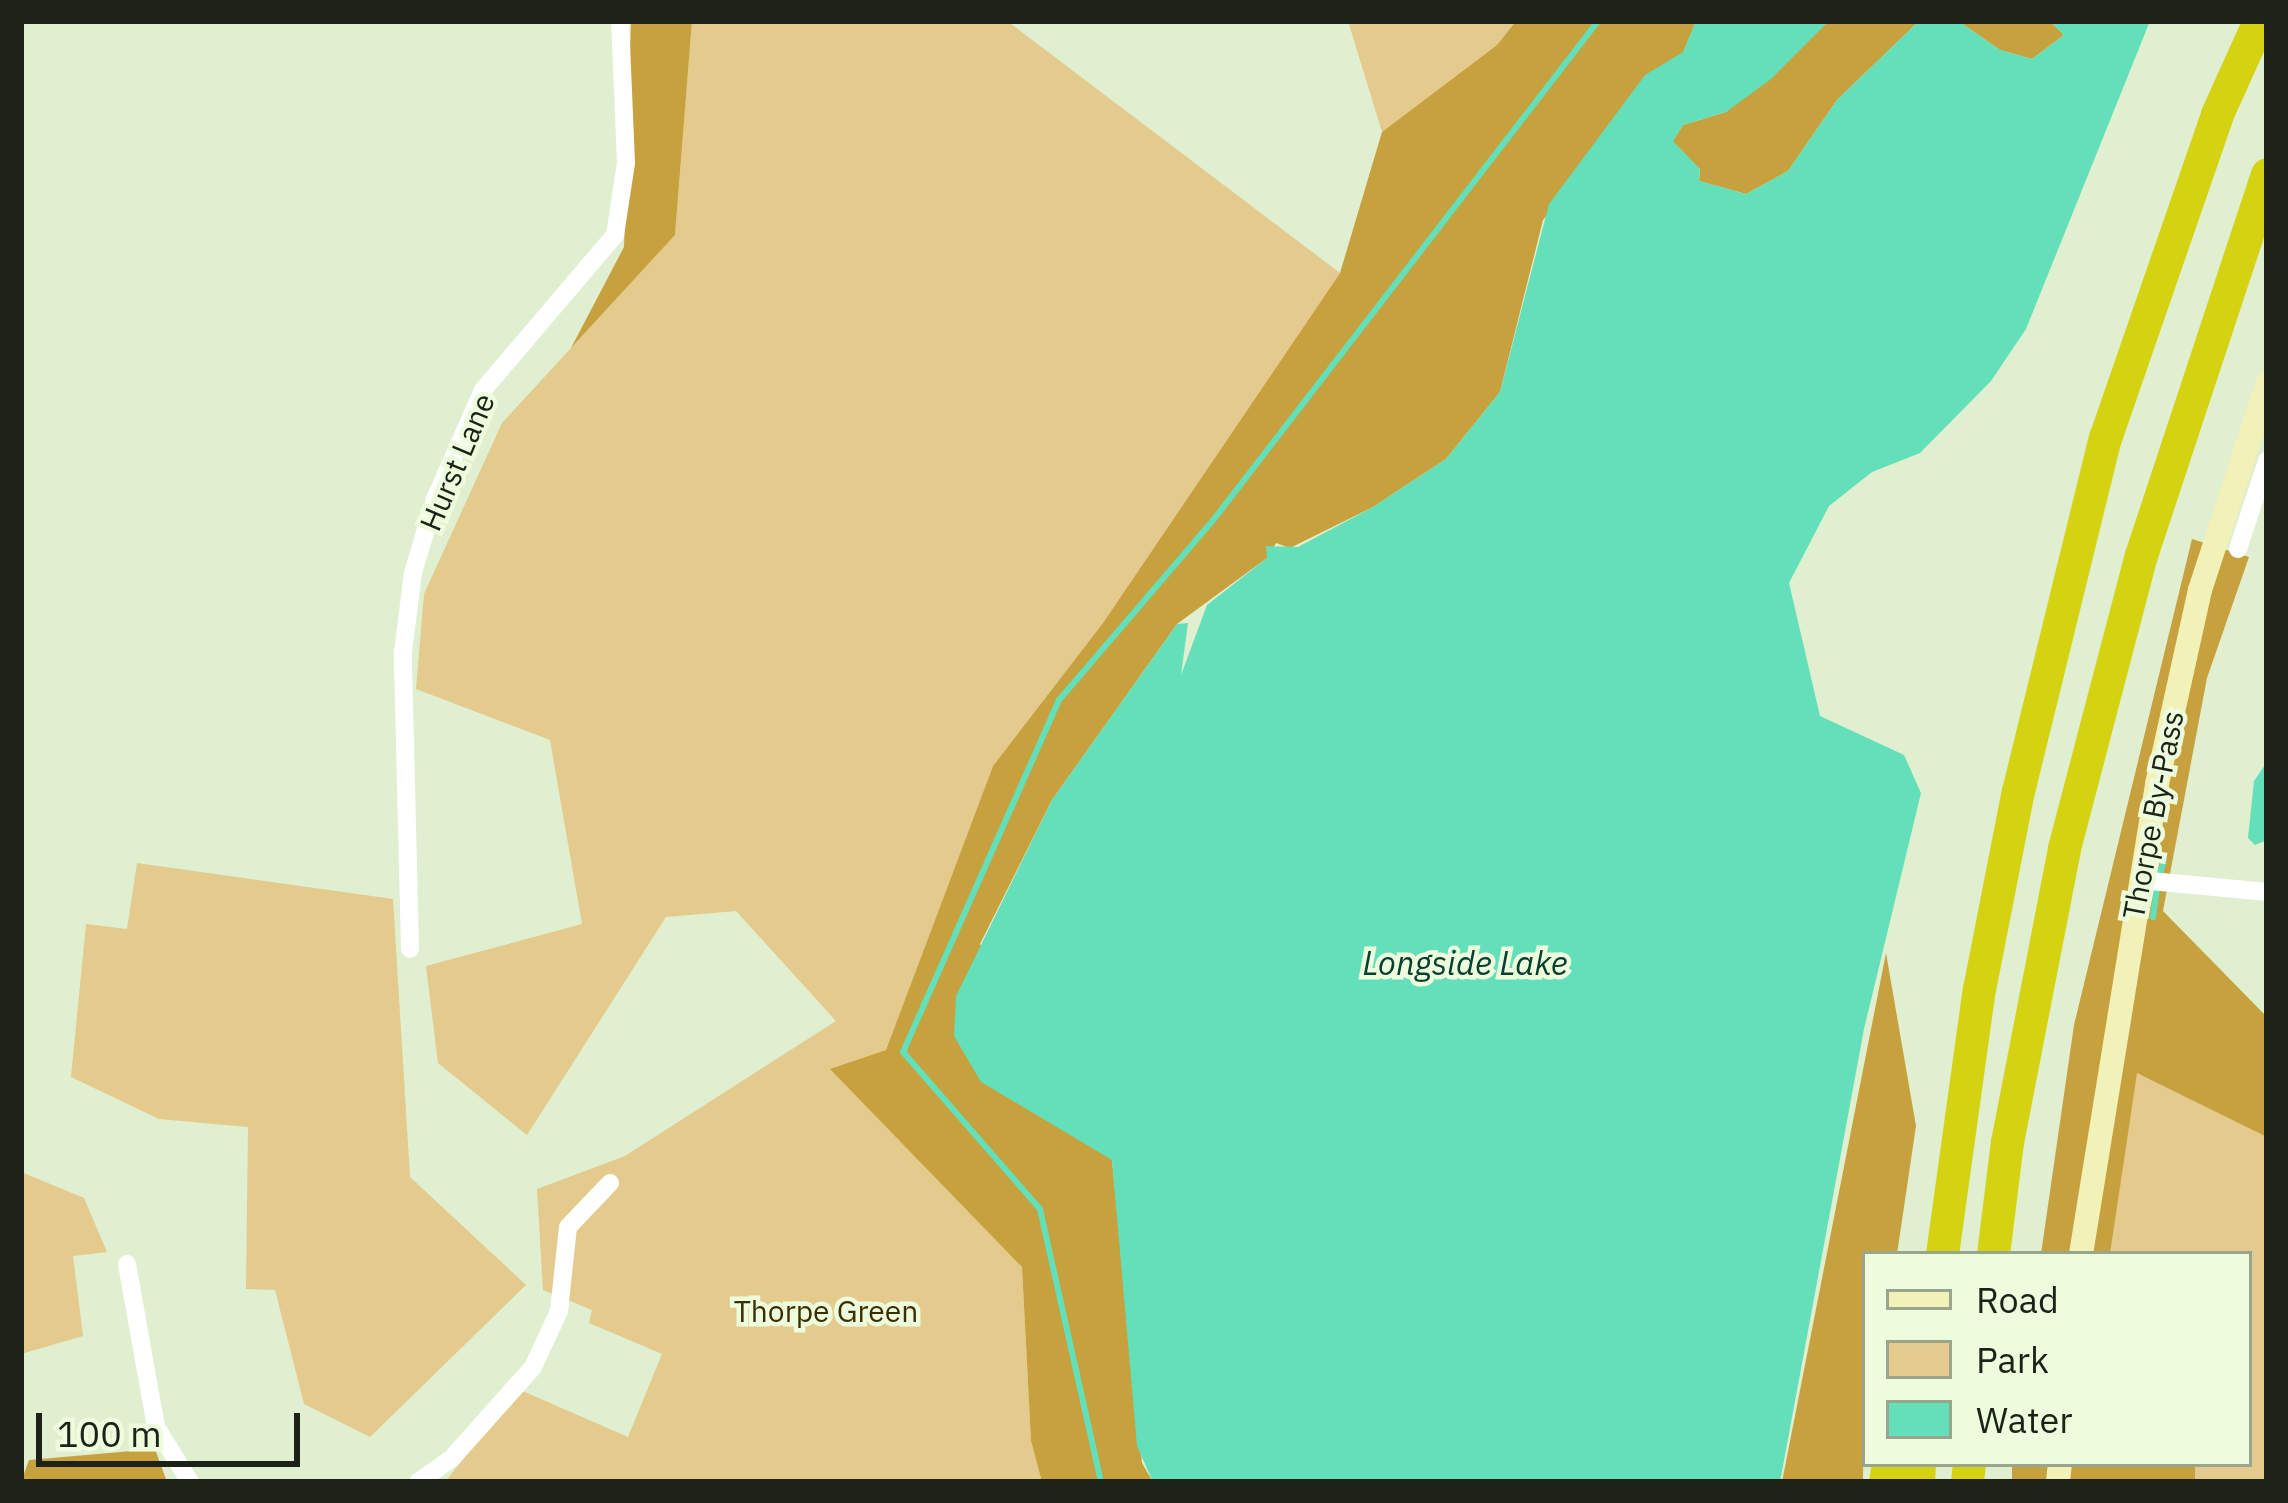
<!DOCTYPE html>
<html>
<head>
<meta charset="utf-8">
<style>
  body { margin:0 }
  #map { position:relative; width:2288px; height:1503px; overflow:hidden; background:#dfefcf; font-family:"IBM Plex Sans",sans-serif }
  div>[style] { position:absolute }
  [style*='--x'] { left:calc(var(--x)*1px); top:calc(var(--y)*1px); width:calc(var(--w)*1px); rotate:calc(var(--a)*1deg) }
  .green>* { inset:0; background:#e4ca8c }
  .forest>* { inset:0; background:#c6a13d; transform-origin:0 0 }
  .water>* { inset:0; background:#63dfb9 }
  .stream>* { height:6px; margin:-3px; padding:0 3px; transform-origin:3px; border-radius:3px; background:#63dfb9 }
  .street>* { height:18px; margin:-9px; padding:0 9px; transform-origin:9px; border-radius:9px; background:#fff }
  .secondary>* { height:24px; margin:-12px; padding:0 12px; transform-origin:12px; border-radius:12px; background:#f2f2b8 }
  .highway>* { height:33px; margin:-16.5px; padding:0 16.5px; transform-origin:16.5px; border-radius:16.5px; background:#d4d211 }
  span { translate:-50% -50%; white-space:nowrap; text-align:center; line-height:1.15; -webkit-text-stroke:9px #ecfcdc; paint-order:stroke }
  .street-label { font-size:30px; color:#1c2217 }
  .park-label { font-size:30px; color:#3d2e02 }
  .water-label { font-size:33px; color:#074031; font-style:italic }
  .frame { position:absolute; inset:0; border:24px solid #1c2217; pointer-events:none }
  .legend { position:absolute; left:1862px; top:1251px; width:390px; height:216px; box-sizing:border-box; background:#ecfcdc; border:3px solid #99a58d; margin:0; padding:15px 21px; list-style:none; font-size:36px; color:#1c2217 }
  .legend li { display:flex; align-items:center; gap:24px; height:60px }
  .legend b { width:60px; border:3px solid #99a58d }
  .scale { position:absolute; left:36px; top:1413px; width:264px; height:54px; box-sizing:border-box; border:6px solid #1c2217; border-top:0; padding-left:15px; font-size:36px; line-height:42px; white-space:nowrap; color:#1c2217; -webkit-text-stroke:9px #ecfcdc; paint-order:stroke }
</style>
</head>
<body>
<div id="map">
  <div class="green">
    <div style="clip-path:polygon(692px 21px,1007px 21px,1340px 273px,1103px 623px,993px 766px,886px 1050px,831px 1069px,1022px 1267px,1031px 1441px,1042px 1482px,445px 1482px,518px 1389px,628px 1437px,662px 1354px,589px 1323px,592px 1310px,543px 1290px,537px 1189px,625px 1156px,836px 1021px,736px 911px,666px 917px,527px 1135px,438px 1063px,426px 966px,582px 924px,550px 740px,416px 689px,424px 594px,502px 423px,675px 235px)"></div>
    <div style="clip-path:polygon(1348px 21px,1516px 21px,1497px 45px,1382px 132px)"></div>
    <div style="clip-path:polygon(137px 863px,393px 899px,410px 1177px,526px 1285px,370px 1437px,304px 1404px,275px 1290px,246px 1289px,248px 1127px,159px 1119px,71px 1077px,86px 924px,127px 929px)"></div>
    <div style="clip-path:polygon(2267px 1017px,2267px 1482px,2078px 1482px,2080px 1464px,2249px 1464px,2249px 1254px,2110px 1254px,2136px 1073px)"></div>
    <div style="clip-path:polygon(21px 1172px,84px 1198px,107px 1252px,73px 1256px,83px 1336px,21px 1354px)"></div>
  </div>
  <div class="forest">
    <div style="clip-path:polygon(631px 21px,692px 21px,675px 235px,571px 348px,624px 247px)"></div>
    <div style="clip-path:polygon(1516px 21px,1696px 21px,1683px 53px,1543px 220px,1500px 392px,1446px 459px,1373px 507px,1290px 548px,1276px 543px,1267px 558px,1177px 624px,1052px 800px,980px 944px,1112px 1160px,1142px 1463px,1153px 1482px,1042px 1482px,1031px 1441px,1022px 1267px,830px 1069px,886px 1050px,993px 766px,1103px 623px,1340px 273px,1382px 132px,1497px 45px)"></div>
    <div style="clip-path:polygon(1829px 21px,1919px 21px,1837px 100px,1788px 171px,1746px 194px,1699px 181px,1700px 169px,1672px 142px,1683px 125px,1726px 112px)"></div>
    <div style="clip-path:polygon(1958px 21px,2050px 21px,2064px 35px,2032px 59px,2000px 50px)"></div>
    <div style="clip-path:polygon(2192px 539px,2249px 557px,2207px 678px,2163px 911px,2267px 1017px,2267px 1137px,2137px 1073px,2110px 1254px,2041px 1254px,2074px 1025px)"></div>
    <div style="clip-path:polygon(1886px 953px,1916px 1126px,1897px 1254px,1865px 1254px,1863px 1482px,1782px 1482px)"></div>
    <div style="clip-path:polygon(155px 1449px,167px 1482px,21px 1482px,29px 1460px)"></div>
    <div style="left:2012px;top:1464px;width:183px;height:18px"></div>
  </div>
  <div class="water">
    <div style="clip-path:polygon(1696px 21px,1829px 21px,1771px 79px,1726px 112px,1683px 125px,1673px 141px,1700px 169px,1699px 181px,1746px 194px,1788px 171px,1837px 100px,1919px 21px,1958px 21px,2000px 50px,2032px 59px,2064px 35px,2050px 21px,2150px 21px,2026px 329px,1991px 381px,1920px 453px,1872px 472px,1829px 506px,1789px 583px,1820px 716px,1904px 755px,1921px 793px,1864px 1029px,1780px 1482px,1153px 1482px,1137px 1446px,1112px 1160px,981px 1082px,954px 1036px,956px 996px,1052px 800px,1177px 624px,1188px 623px,1181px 675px,1207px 605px,1267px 558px,1266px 546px,1298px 547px,1373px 507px,1446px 459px,1500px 392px,1549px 204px,1645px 75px,1683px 52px)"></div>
    <div style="clip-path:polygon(2267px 762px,2267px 840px,2255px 845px,2248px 838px,2254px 781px)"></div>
  </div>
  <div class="stream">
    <div style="--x:2159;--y:879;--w:21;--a:-76"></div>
    <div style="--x:2153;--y:917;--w:29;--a:-82"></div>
    <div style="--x:1101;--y:1482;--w:280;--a:-102.6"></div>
    <div style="--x:1040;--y:1209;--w:208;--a:-131.1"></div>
    <div style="--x:903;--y:1052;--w:385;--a:-66.1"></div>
    <div style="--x:1059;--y:700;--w:238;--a:-49.4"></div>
    <div style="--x:1214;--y:519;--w:629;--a:-52.36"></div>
  </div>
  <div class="street">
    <div style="--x:2238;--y:549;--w:93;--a:-71.8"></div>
    <div style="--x:2140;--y:880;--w:128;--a:5.4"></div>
    <div style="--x:410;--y:949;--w:297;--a:-91.4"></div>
    <div style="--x:403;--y:652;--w:80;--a:-82.8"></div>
    <div style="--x:413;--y:573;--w:77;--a:-73.4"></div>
    <div style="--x:435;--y:499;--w:119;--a:-66.2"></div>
    <div style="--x:483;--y:390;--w:204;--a:-49.6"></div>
    <div style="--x:615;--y:235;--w:73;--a:-81.3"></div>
    <div style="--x:626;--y:163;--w:142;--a:-92.4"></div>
    <div style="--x:127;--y:1264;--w:166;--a:79.9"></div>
    <div style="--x:156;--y:1427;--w:65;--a:58.3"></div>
    <div style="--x:418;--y:1482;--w:42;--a:-35.2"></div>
    <div style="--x:452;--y:1458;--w:122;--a:-48.3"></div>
    <div style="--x:533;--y:1367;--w:62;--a:-65.1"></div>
    <div style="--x:559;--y:1311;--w:84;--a:-83.9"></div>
    <div style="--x:568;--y:1227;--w:61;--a:-46.3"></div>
  </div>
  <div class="secondary">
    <div style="--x:2081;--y:1254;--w:476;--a:-80.8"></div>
    <div style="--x:2157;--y:784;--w:199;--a:-77.5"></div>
    <div style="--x:2200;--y:590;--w:216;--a:-71.9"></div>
    <div style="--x:2058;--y:1482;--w:18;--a:-84"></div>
  </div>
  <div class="highway">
    <div style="--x:1942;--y:1254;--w:268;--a:-82.1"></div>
    <div style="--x:1979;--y:989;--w:202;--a:-78.9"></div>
    <div style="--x:2018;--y:791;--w:364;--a:-76.2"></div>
    <div style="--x:2105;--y:438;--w:343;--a:-70.9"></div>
    <div style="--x:2217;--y:114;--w:102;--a:-65.7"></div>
    <div style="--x:1993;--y:1254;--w:113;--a:-82.9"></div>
    <div style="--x:2007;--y:1142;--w:299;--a:-79"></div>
    <div style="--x:2064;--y:848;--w:303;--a:-75.3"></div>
    <div style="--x:2141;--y:555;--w:401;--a:-71.7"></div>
    <div style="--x:1885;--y:1482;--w:18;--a:-81"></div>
    <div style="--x:1918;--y:1482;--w:18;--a:-87"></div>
    <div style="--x:1967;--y:1482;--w:18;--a:-84"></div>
  </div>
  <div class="street-label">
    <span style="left:457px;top:462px;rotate:-67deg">Hurst Lane</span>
    <span style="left:2153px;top:815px;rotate:-79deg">Thorpe By-Pass</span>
  </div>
  <div class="park-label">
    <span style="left:826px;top:1311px">Thorpe Green</span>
  </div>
  <div class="water-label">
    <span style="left:1465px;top:963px">Longside Lake</span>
  </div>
  <div class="frame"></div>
  <ul class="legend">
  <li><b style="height:15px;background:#f2f2b8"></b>Road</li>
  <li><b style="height:33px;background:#e4ca8c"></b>Park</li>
  <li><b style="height:33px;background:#63dfb9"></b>Water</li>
  </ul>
  <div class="scale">100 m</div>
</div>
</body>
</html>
